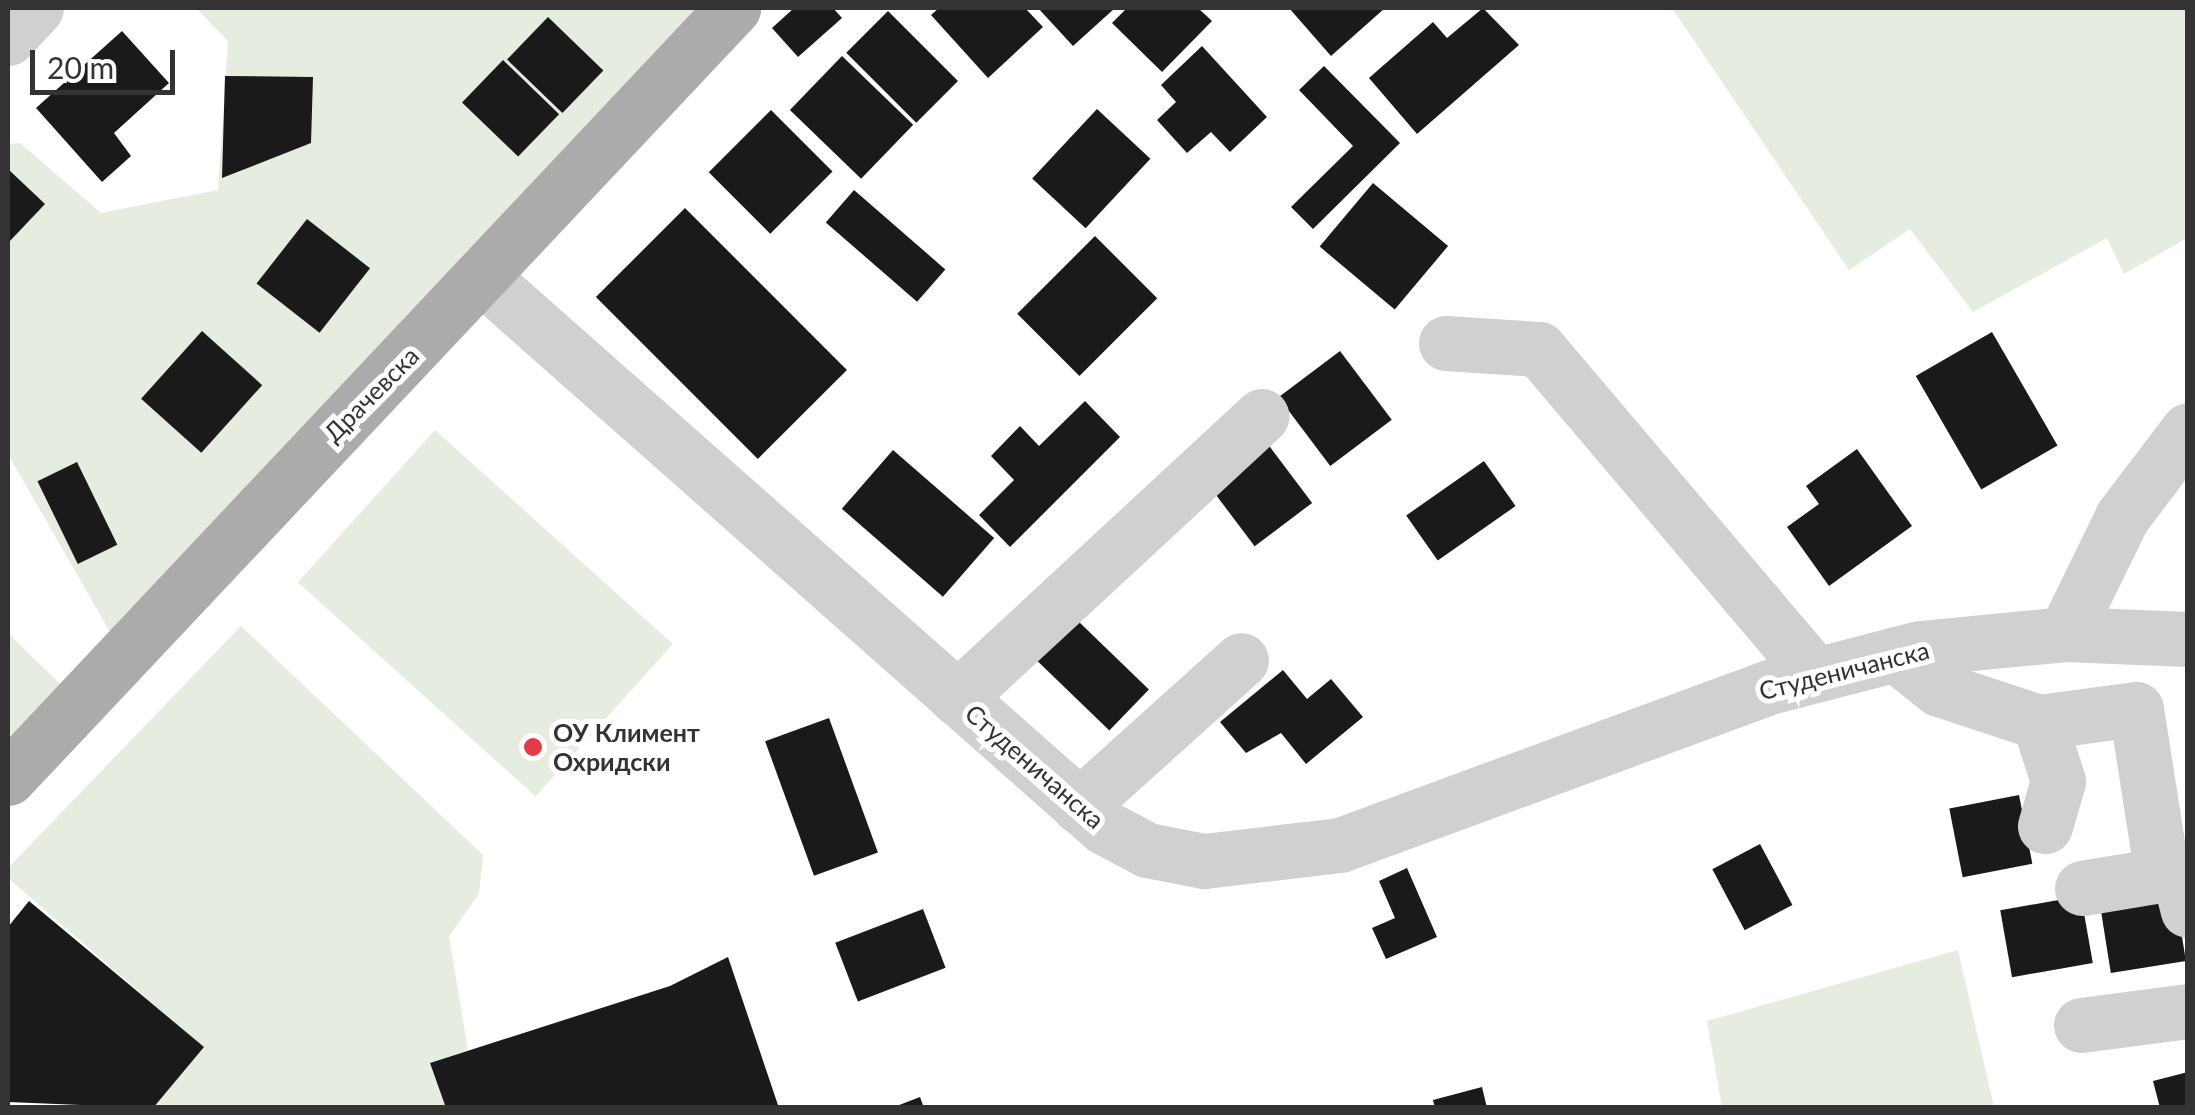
<!DOCTYPE html>
<html>
<head>
<meta charset="utf-8">
<style>
  body { margin:0 }
  #map { position:relative; width:2195px; height:1115px; overflow:hidden; background:#fff; font-family:Lato,sans-serif }
  div>[style] { position:absolute }
  [style*='--x'] { left:calc(var(--x)*1px); top:calc(var(--y)*1px); width:calc(var(--w)*1px); rotate:calc(var(--a)*1deg) }
  .green>* { inset:0; background:#e6ecdf; transform-origin:0 0 }
  .building>* { inset:0; background:#1a1a1a; transform-origin:0 0 }
  .minor>* { height:55px; margin:-27.5px; padding:0 27.5px; transform-origin:27.5px; border-radius:27.5px; background:#d0d0d0 }
  .major>* { height:55px; margin:-27.5px; padding:0 27.5px; transform-origin:27.5px; border-radius:27.5px; background:#ababab }
  .dots>* { width:28px; height:28px; translate:-50% -50%; box-sizing:border-box; border:5px solid #fff; border-radius:50% }
  span { translate:-50% -50%; white-space:nowrap; text-align:center; line-height:1.15; -webkit-text-stroke:10px #fff; paint-order:stroke }
  .street-label { font-size:25px; color:#333 }
  .poi-label { font-size:25px; color:#333; font-weight:700 }
  .left { translate:0 -50%; text-align:left }
  .frame { position:absolute; inset:0; border:10px solid #333; pointer-events:none }
  .scale { position:absolute; left:30px; top:50px; width:145px; height:45px; box-sizing:border-box; border:5px solid #333; border-top:0; padding-left:12px; font-size:30px; line-height:35px; white-space:nowrap; color:#333; -webkit-text-stroke:8px #fff; paint-order:stroke }
</style>
</head>
<body>
<div id="map">
  <div class="green">
    <div style="clip-path:polygon(196px 8px,704px 8px,110px 632px,8px 454px,8px 144px,20px 143px,101px 213px,218px 190px,228px 41px)"></div>
    <div style="clip-path:polygon(1672px 8px,2187px 8px,2187px 238px,2124px 274px,2107px 238px,1973px 312px,1910px 229px,1849px 270px)"></div>
    <div style="left:435px;top:430px;width:320px;height:205px;rotate:42deg"></div>
    <div style="clip-path:polygon(241px 626px,483px 855px,479px 894px,449px 936px,468px 1050px,430px 1063px,446px 1107px,153px 1107px,203px 1047px,8px 878px,8px 868px)"></div>
    <div style="clip-path:polygon(8px 633px,61px 685px,8px 750px)"></div>
    <div style="clip-path:polygon(1958px 950px,1994px 1107px,1722px 1107px,1707px 1021px)"></div>
  </div>
  <div class="building">
    <div style="clip-path:polygon(794px 8px,833px 8px,842px 18px,798px 57px,772px 28px)"></div>
    <div style="clip-path:polygon(939px 8px,1025px 8px,1043px 27px,988px 78px,931px 15px)"></div>
    <div style="clip-path:polygon(1038px 8px,1115px 8px,1073px 46px)"></div>
    <div style="clip-path:polygon(1127px 8px,1198px 8px,1212px 21px,1162px 72px,1112px 23px)"></div>
    <div style="clip-path:polygon(1289px 8px,1385px 8px,1331px 56px)"></div>
    <div style="clip-path:polygon(1483px 8px,1519px 45px,1417px 134px,1369px 78px,1433px 22px,1447px 38px)"></div>
    <div style="left:888px;top:11px;width:99px;height:59px;rotate:45deg"></div>
    <div style="left:548px;top:17px;width:77px;height:59px;rotate:44deg"></div>
    <div style="clip-path:polygon(122px 31px,169px 83px,114px 133px,131px 156px,102px 182px,36px 108px)"></div>
    <div style="clip-path:polygon(1202px 46px,1267px 117px,1230px 152px,1211px 132px,1187px 153px,1157px 120px,1176px 102px,1161px 85px)"></div>
    <div style="left:842px;top:56px;width:99px;height:75px;rotate:44deg"></div>
    <div style="left:503px;top:60px;width:78px;height:59px;rotate:44deg"></div>
    <div style="clip-path:polygon(1324px 66px,1400px 143px,1313px 229px,1291px 207px,1353px 146px,1299px 90px)"></div>
    <div style="clip-path:polygon(225px 76px,313px 77px,311px 143px,222px 178px)"></div>
    <div style="left:1097px;top:109px;width:73px;height:95px;rotate:43deg"></div>
    <div style="left:771px;top:110px;width:87px;height:88px;rotate:45deg"></div>
    <div style="clip-path:polygon(8px 169px,45px 204px,8px 243px)"></div>
    <div style="left:1373px;top:183px;width:98px;height:83px;rotate:40deg"></div>
    <div style="left:854px;top:190px;width:121px;height:43px;rotate:41deg"></div>
    <div style="left:685px;top:208px;width:229px;height:126px;rotate:45deg"></div>
    <div style="left:307px;top:219px;width:80px;height:82px;rotate:38deg"></div>
    <div style="left:1095px;top:236px;width:88px;height:110px;rotate:45deg"></div>
    <div style="left:202px;top:331px;width:81px;height:91px;rotate:42deg"></div>
    <div style="left:1992px;top:332px;width:131px;height:88px;rotate:60deg"></div>
    <div style="left:1340px;top:351px;width:86px;height:77px;rotate:53deg"></div>
    <div style="clip-path:polygon(1085px 401px,1120px 437px,1010px 547px,979px 515px,1014px 480px,991px 456px,1020px 426px,1039px 446px)"></div>
    <div style="left:1264px;top:439px;width:80px;height:72px;rotate:53deg"></div>
    <div style="clip-path:polygon(1857px 449px,1912px 526px,1829px 586px,1787px 527px,1819px 504px,1806px 486px)"></div>
    <div style="left:893px;top:450px;width:134px;height:78px;rotate:41deg"></div>
    <div style="left:1484px;top:461px;width:55px;height:95px;rotate:55deg"></div>
    <div style="left:77px;top:462px;width:92px;height:44px;rotate:64deg"></div>
    <div style="left:1077px;top:620px;width:100px;height:57px;rotate:44deg"></div>
    <div style="clip-path:polygon(1283px 670px,1307px 699px,1331px 679px,1363px 717px,1306px 764px,1281px 733px,1246px 753px,1220px 722px)"></div>
    <div style="left:829px;top:718px;width:143px;height:68px;rotate:70deg"></div>
    <div style="left:2019px;top:795px;width:70px;height:71px;rotate:79deg"></div>
    <div style="left:1760px;top:844px;width:69px;height:54px;rotate:62deg"></div>
    <div style="clip-path:polygon(1407px 868px,1437px 937px,1386px 959px,1372px 928px,1395px 918px,1379px 881px)"></div>
    <div style="left:2174px;top:886px;width:76px;height:76px;rotate:81deg"></div>
    <div style="left:2081px;top:896px;width:68px;height:82px;rotate:80deg"></div>
    <div style="clip-path:polygon(29px 901px,204px 1047px,153px 1108px,8px 1102px,8px 927px)"></div>
    <div style="left:923px;top:909px;width:63px;height:94px;rotate:69deg"></div>
    <div style="clip-path:polygon(728px 957px,779px 1108px,446px 1108px,430px 1063px,670px 986px)"></div>
    <div style="clip-path:polygon(2188px 1072px,2188px 1108px,2160px 1108px,2153px 1081px)"></div>
    <div style="clip-path:polygon(1482px 1087px,1487px 1108px,1435px 1108px,1433px 1100px)"></div>
    <div style="clip-path:polygon(920px 1097px,924px 1108px,894px 1108px,894px 1107px)"></div>
  </div>
  <div class="minor">
    <div style="--x:8;--y:38;--w:41;--a:-47"></div>
    <div style="--x:484;--y:279;--w:827;--a:41.47"></div>
    <div style="--x:1104;--y:827;--w:49;--a:28.1"></div>
    <div style="--x:1147;--y:850;--w:58;--a:10.9"></div>
    <div style="--x:1204;--y:861;--w:137;--a:-6.7"></div>
    <div style="--x:1340;--y:845;--w:461;--a:-20.2"></div>
    <div style="--x:1773;--y:686;--w:152;--a:-14.5"></div>
    <div style="--x:1920;--y:648;--w:146;--a:-5.5"></div>
    <div style="--x:2065;--y:634;--w:123;--a:2.3"></div>
    <div style="--x:1446;--y:343;--w:93;--a:3.7"></div>
    <div style="--x:1539;--y:349;--w:427;--a:49.7"></div>
    <div style="--x:2065;--y:634;--w:130;--a:-64"></div>
    <div style="--x:2122;--y:517;--w:109;--a:-52.8"></div>
    <div style="--x:1895;--y:654;--w:56;--a:38.5"></div>
    <div style="--x:1939;--y:689;--w:105;--a:18.3"></div>
    <div style="--x:2039;--y:722;--w:62;--a:72.1"></div>
    <div style="--x:2058;--y:781;--w:47;--a:106.1"></div>
    <div style="--x:957;--y:698;--w:415;--a:-42.8"></div>
    <div style="--x:2039;--y:722;--w:98;--a:-7.6"></div>
    <div style="--x:2136;--y:709;--w:149;--a:81.1"></div>
    <div style="--x:2159;--y:856;--w:31;--a:48"></div>
    <div style="--x:2180;--y:879;--w:32;--a:76"></div>
    <div style="--x:1079;--y:806;--w:218;--a:-42"></div>
    <div style="--x:2082;--y:888;--w:93;--a:-9.3"></div>
    <div style="--x:2081;--y:1025;--w:108;--a:-7.5"></div>
  </div>
  <div class="major">
    <div style="--x:8;--y:778;--w:1058;--a:-46.72"></div>
  </div>
  <div class="dots">
    <div style="left:533px;top:747px;background:#e63946"></div>
  </div>
  <div class="street-label">
    <span style="left:371px;top:394px;rotate:-45deg">Драчевска</span>
    <span style="left:1844px;top:670px;rotate:-14deg">Студеничанска</span>
    <span style="left:1035px;top:766px;rotate:41deg">Студеничанска</span>
  </div>
  <div class="poi-label">
    <span class="left" style="left:553px;top:747px">ОУ Климент<br>Охридски</span>
  </div>
  <div class="frame"></div>
  <div class="scale">20 m</div>
</div>
</body>
</html>
